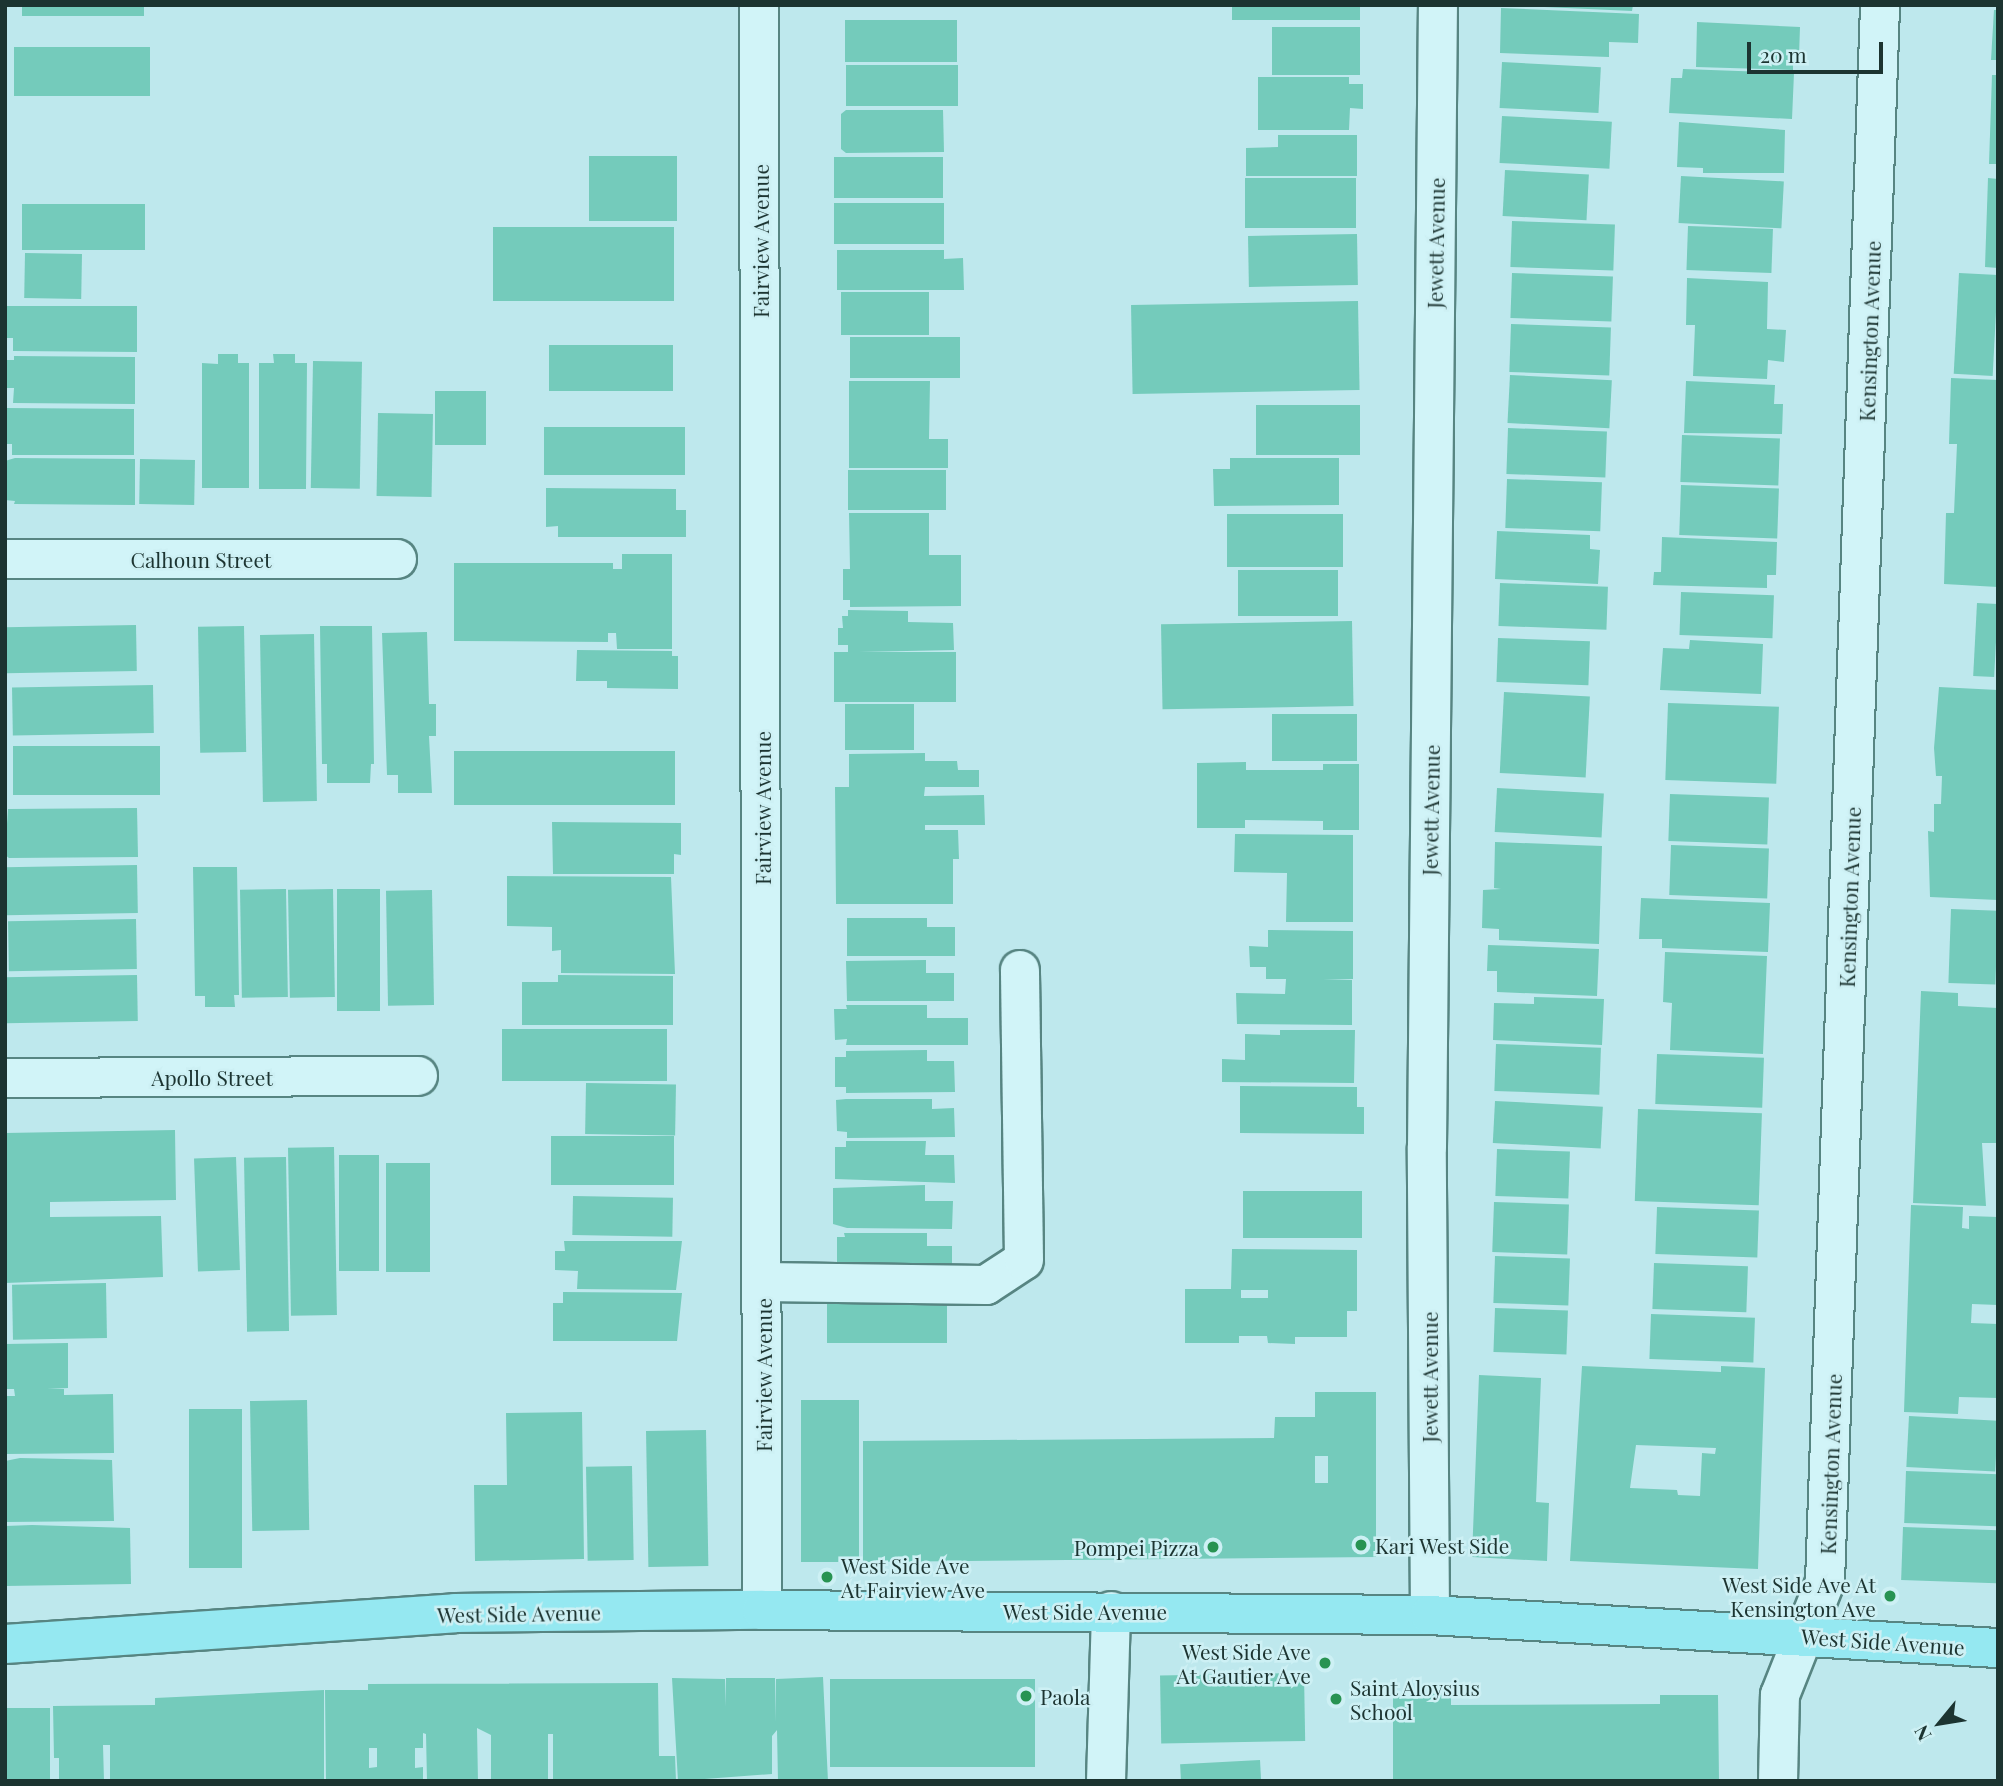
<!DOCTYPE html>
<html>
<head>
<meta charset="utf-8">
<style>
  body { margin:0 }
  #map { position:relative; width:2003px; height:1786px; overflow:hidden; background:#bee8ed; font-family:"Playfair Display",serif }
  div>[style] { position:absolute }
  [style*='--x'] { left:calc(var(--x)*1px); top:calc(var(--y)*1px); width:calc(var(--w)*1px); rotate:calc(var(--a)*1deg) }
  .building>* { inset:0; background:#74cbbb; transform-origin:0 0 }
  .roads { filter:drop-shadow(2px 0 #578582) drop-shadow(-2px 0 #578582) drop-shadow(0 2px #578582) drop-shadow(0 -2px #578582) }
  .minor>* { height:38px; margin:-19px; padding:0 19px; transform-origin:19px; border-radius:19px; background:#d1f4f8 }
  .major>* { height:38px; margin:-19px; padding:0 19px; transform-origin:19px; border-radius:19px; background:#95e8f1 }
  .dots>* { width:19px; height:19px; translate:-50% -50%; box-sizing:border-box; border:4px solid #cdf0f4; border-radius:50% }
  span { translate:-50% -50%; white-space:nowrap; text-align:center; line-height:1.15; -webkit-text-stroke:5px #cdf0f4; paint-order:stroke }
  .street-label { font-size:21px; color:#1c3431 }
  .poi-label { font-size:21px; color:#1c3431 }
  .left { translate:0 -50%; text-align:left }
  .right { translate:-100% -50%; text-align:right }
  .frame { position:absolute; inset:0; border:7px solid #1c3431; pointer-events:none }
  .north { position:absolute; left:1905px; top:1688px; width:70px; height:70px; -webkit-text-stroke:5px #cdf0f4; paint-order:stroke; rotate:240deg; font-size:19px; font-weight:700; line-height:28px; text-align:center; color:#1c3431 }
  .north::after { content:''; display:block; margin:auto; width:24px; height:32px; background:#1c3431; clip-path:polygon(50% 0,100% 100%,50% 72%,0 100%) }
  .scale { position:absolute; left:1747px; top:42px; width:136px; height:32px; box-sizing:border-box; border:4px solid #1c3431; border-top:0; padding-left:9px; font-size:21px; line-height:24px; white-space:nowrap; color:#1c3431; -webkit-text-stroke:5px #cdf0f4; paint-order:stroke }
</style>
</head>
<body>
<div id="map">
  <div class="building">
    <div style="left:22px;top:5px;width:122px;height:11px"></div>
    <div style="left:1232px;top:5px;width:128px;height:15px"></div>
    <div style="clip-path:polygon(1544px 5px,1633px 5px,1632px 11px,1544px 7px)"></div>
    <div style="clip-path:polygon(1501px 8px,1639px 14px,1638px 43px,1609px 42px,1609px 57px,1500px 53px)"></div>
    <div style="clip-path:polygon(1994px 10px,1998px 10px,1998px 60px,1991px 60px)"></div>
    <div style="left:845px;top:20px;width:112px;height:42px"></div>
    <div style="clip-path:polygon(1697px 22px,1800px 27px,1799px 56px,1793px 56px,1793px 70px,1696px 67px)"></div>
    <div style="left:1272px;top:27px;width:88px;height:48px"></div>
    <div style="left:14px;top:47px;width:136px;height:49px"></div>
    <div style="left:1502px;top:62px;width:99px;height:46px;rotate:3deg"></div>
    <div style="left:958px;top:65px;width:41px;height:112px;rotate:90deg"></div>
    <div style="clip-path:polygon(1683px 69px,1794px 73px,1792px 119px,1669px 113px,1671px 78px,1682px 78px)"></div>
    <div style="clip-path:polygon(1992px 75px,1998px 75px,1998px 164px,1989px 164px)"></div>
    <div style="clip-path:polygon(1258px 77px,1349px 77px,1349px 84px,1363px 84px,1363px 109px,1350px 108px,1349px 130px,1258px 130px)"></div>
    <div style="clip-path:polygon(846px 110px,943px 110px,944px 152px,846px 153px,841px 149px,841px 114px)"></div>
    <div style="left:1502px;top:116px;width:110px;height:47px;rotate:3deg"></div>
    <div style="clip-path:polygon(1679px 122px,1785px 130px,1784px 173px,1703px 173px,1703px 168px,1677px 167px)"></div>
    <div style="clip-path:polygon(1278px 135px,1357px 135px,1357px 176px,1246px 176px,1246px 148px,1278px 147px)"></div>
    <div style="left:589px;top:156px;width:88px;height:65px"></div>
    <div style="left:943px;top:157px;width:41px;height:109px;rotate:90deg"></div>
    <div style="left:1505px;top:170px;width:84px;height:46px;rotate:3deg"></div>
    <div style="left:1681px;top:176px;width:103px;height:47px;rotate:3deg"></div>
    <div style="left:1245px;top:178px;width:111px;height:50px"></div>
    <div style="clip-path:polygon(1988px 178px,1998px 179px,1998px 268px,1985px 267px)"></div>
    <div style="left:834px;top:203px;width:110px;height:41px"></div>
    <div style="left:22px;top:204px;width:123px;height:46px"></div>
    <div style="left:1512px;top:221px;width:103px;height:46px;rotate:2deg"></div>
    <div style="left:1688px;top:226px;width:85px;height:44px;rotate:2deg"></div>
    <div style="left:493px;top:227px;width:181px;height:74px"></div>
    <div style="left:1357px;top:234px;width:51px;height:109px;rotate:89deg"></div>
    <div style="clip-path:polygon(837px 250px,944px 250px,944px 259px,963px 258px,964px 290px,837px 290px)"></div>
    <div style="left:25px;top:253px;width:57px;height:45px;rotate:1deg"></div>
    <div style="left:1512px;top:273px;width:101px;height:45px;rotate:2deg"></div>
    <div style="left:1959px;top:273px;width:39px;height:101px;rotate:3deg"></div>
    <div style="clip-path:polygon(1687px 278px,1768px 282px,1767px 329px,1786px 330px,1784px 362px,1768px 360px,1767px 379px,1693px 376px,1695px 325px,1686px 325px)"></div>
    <div style="left:841px;top:292px;width:88px;height:43px"></div>
    <div style="left:1358px;top:301px;width:89px;height:227px;rotate:89deg"></div>
    <div style="clip-path:polygon(5px 306px,137px 306px,137px 352px,13px 351px,13px 338px,5px 338px)"></div>
    <div style="left:1511px;top:324px;width:100px;height:48px;rotate:2deg"></div>
    <div style="left:850px;top:337px;width:110px;height:41px"></div>
    <div style="left:549px;top:345px;width:124px;height:46px"></div>
    <div style="clip-path:polygon(218px 354px,238px 354px,238px 363px,249px 363px,249px 488px,202px 488px,202px 363px,218px 364px)"></div>
    <div style="clip-path:polygon(273px 354px,295px 354px,295px 363px,307px 363px,306px 489px,259px 489px,259px 363px,274px 363px)"></div>
    <div style="clip-path:polygon(14px 356px,135px 357px,135px 404px,13px 403px,14px 388px,5px 388px,5px 360px,14px 360px)"></div>
    <div style="left:313px;top:361px;width:49px;height:127px;rotate:1deg"></div>
    <div style="left:1510px;top:375px;width:102px;height:48px;rotate:3deg"></div>
    <div style="clip-path:polygon(1951px 378px,1998px 380px,1998px 587px,1944px 584px,1946px 513px,1954px 513px,1957px 444px,1949px 444px)"></div>
    <div style="clip-path:polygon(849px 381px,930px 381px,929px 439px,948px 439px,948px 468px,849px 468px)"></div>
    <div style="clip-path:polygon(1686px 381px,1775px 385px,1774px 404px,1783px 404px,1782px 434px,1684px 433px)"></div>
    <div style="left:435px;top:391px;width:51px;height:54px"></div>
    <div style="left:1256px;top:405px;width:104px;height:50px"></div>
    <div style="clip-path:polygon(5px 408px,134px 409px,134px 455px,12px 455px,12px 444px,5px 444px)"></div>
    <div style="left:378px;top:413px;width:55px;height:83px;rotate:1deg"></div>
    <div style="left:544px;top:427px;width:141px;height:48px"></div>
    <div style="left:1508px;top:428px;width:99px;height:46px;rotate:2deg"></div>
    <div style="left:1682px;top:435px;width:98px;height:47px;rotate:2deg"></div>
    <div style="clip-path:polygon(15px 458px,135px 459px,135px 505px,14px 504px,15px 501px,5px 500px,5px 461px)"></div>
    <div style="clip-path:polygon(1230px 458px,1339px 458px,1339px 505px,1214px 506px,1213px 469px,1230px 469px)"></div>
    <div style="left:140px;top:459px;width:55px;height:45px;rotate:1deg"></div>
    <div style="left:848px;top:470px;width:98px;height:40px"></div>
    <div style="left:1507px;top:479px;width:95px;height:49px;rotate:2deg"></div>
    <div style="left:1681px;top:485px;width:98px;height:50px;rotate:2deg"></div>
    <div style="clip-path:polygon(546px 488px,676px 489px,676px 510px,686px 510px,686px 537px,558px 537px,558px 526px,546px 527px)"></div>
    <div style="clip-path:polygon(849px 513px,929px 513px,929px 555px,961px 555px,961px 606px,850px 607px,850px 600px,843px 600px,843px 569px,850px 569px)"></div>
    <div style="left:1227px;top:514px;width:116px;height:53px"></div>
    <div style="clip-path:polygon(1497px 531px,1590px 535px,1590px 549px,1600px 550px,1598px 584px,1495px 579px)"></div>
    <div style="clip-path:polygon(1662px 537px,1777px 542px,1776px 575px,1767px 575px,1767px 588px,1653px 585px,1654px 572px,1661px 572px)"></div>
    <div style="clip-path:polygon(622px 554px,672px 554px,672px 649px,617px 649px,616px 633px,608px 633px,608px 642px,454px 641px,454px 563px,613px 563px,613px 569px,622px 569px)"></div>
    <div style="left:1238px;top:570px;width:100px;height:46px"></div>
    <div style="left:1500px;top:583px;width:108px;height:43px;rotate:2deg"></div>
    <div style="left:1681px;top:592px;width:93px;height:43px;rotate:2deg"></div>
    <div style="left:1977px;top:603px;width:21px;height:73px;rotate:3deg"></div>
    <div style="clip-path:polygon(848px 610px,908px 611px,908px 622px,953px 623px,954px 650px,859px 652px,956px 652px,956px 702px,834px 702px,834px 652px,848px 652px,848px 645px,838px 645px,838px 628px,843px 628px,842px 616px,848px 616px)"></div>
    <div style="left:1352px;top:621px;width:85px;height:191px;rotate:89deg"></div>
    <div style="left:136px;top:625px;width:46px;height:131px;rotate:89deg"></div>
    <div style="left:244px;top:626px;width:126px;height:46px;rotate:89deg"></div>
    <div style="clip-path:polygon(320px 626px,372px 626px,374px 764px,371px 764px,370px 783px,327px 783px,327px 764px,322px 764px)"></div>
    <div style="clip-path:polygon(427px 632px,429px 704px,436px 704px,436px 736px,429px 736px,432px 793px,398px 793px,398px 775px,387px 775px,382px 633px)"></div>
    <div style="left:314px;top:634px;width:167px;height:54px;rotate:89deg"></div>
    <div style="left:1498px;top:638px;width:92px;height:44px;rotate:2deg"></div>
    <div style="clip-path:polygon(1690px 640px,1763px 644px,1761px 694px,1660px 690px,1663px 648px,1689px 649px)"></div>
    <div style="clip-path:polygon(577px 650px,672px 651px,672px 656px,678px 656px,678px 689px,607px 688px,607px 681px,576px 681px)"></div>
    <div style="left:153px;top:685px;width:48px;height:141px;rotate:89deg"></div>
    <div style="clip-path:polygon(1939px 687px,1998px 690px,1998px 900px,1930px 897px,1928px 831px,1934px 832px,1934px 804px,1941px 804px,1942px 776px,1936px 776px,1934px 748px)"></div>
    <div style="left:1504px;top:692px;width:86px;height:81px;rotate:3deg"></div>
    <div style="left:1668px;top:703px;width:111px;height:77px;rotate:2deg"></div>
    <div style="left:845px;top:704px;width:69px;height:46px"></div>
    <div style="left:1357px;top:714px;width:47px;height:85px;rotate:90deg"></div>
    <div style="left:160px;top:746px;width:49px;height:147px;rotate:90deg"></div>
    <div style="left:454px;top:751px;width:221px;height:54px"></div>
    <div style="clip-path:polygon(925px 753px,925px 761px,957px 761px,958px 770px,979px 770px,979px 787px,925px 787px,924px 796px,984px 795px,985px 825px,925px 825px,925px 830px,958px 830px,959px 859px,953px 859px,953px 904px,836px 904px,835px 787px,849px 787px,849px 754px)"></div>
    <div style="clip-path:polygon(1246px 762px,1246px 770px,1323px 770px,1323px 764px,1359px 764px,1359px 830px,1323px 830px,1323px 821px,1245px 820px,1245px 828px,1197px 828px,1197px 763px)"></div>
    <div style="left:1497px;top:788px;width:107px;height:44px;rotate:3deg"></div>
    <div style="left:1670px;top:794px;width:99px;height:47px;rotate:2deg"></div>
    <div style="clip-path:polygon(137px 808px,138px 857px,9px 858px,5px 855px,8px 809px)"></div>
    <div style="clip-path:polygon(552px 822px,681px 823px,681px 855px,674px 854px,674px 874px,553px 874px)"></div>
    <div style="clip-path:polygon(1235px 834px,1353px 835px,1353px 922px,1286px 922px,1287px 873px,1234px 872px)"></div>
    <div style="clip-path:polygon(1495px 842px,1602px 846px,1599px 944px,1499px 940px,1499px 929px,1482px 928px,1483px 890px,1501px 889px,1494px 888px)"></div>
    <div style="left:1671px;top:845px;width:98px;height:50px;rotate:2deg"></div>
    <div style="left:137px;top:865px;width:48px;height:132px;rotate:89deg"></div>
    <div style="clip-path:polygon(193px 867px,237px 867px,239px 995px,234px 995px,235px 1007px,205px 1007px,205px 996px,195px 996px)"></div>
    <div style="clip-path:polygon(507px 876px,671px 877px,675px 974px,561px 973px,561px 950px,552px 951px,552px 927px,507px 926px)"></div>
    <div style="left:286px;top:889px;width:108px;height:46px;rotate:89deg"></div>
    <div style="left:333px;top:889px;width:108px;height:45px;rotate:89deg"></div>
    <div style="left:337px;top:889px;width:43px;height:122px"></div>
    <div style="left:432px;top:890px;width:115px;height:46px;rotate:89deg"></div>
    <div style="clip-path:polygon(1641px 898px,1770px 903px,1768px 952px,1662px 948px,1662px 939px,1639px 939px)"></div>
    <div style="left:1951px;top:909px;width:47px;height:74px;rotate:2deg"></div>
    <div style="clip-path:polygon(847px 918px,927px 918px,927px 927px,955px 927px,955px 956px,847px 956px)"></div>
    <div style="left:136px;top:919px;width:50px;height:128px;rotate:89deg"></div>
    <div style="clip-path:polygon(1268px 930px,1353px 931px,1353px 979px,1323px 980px,1352px 980px,1352px 1025px,1237px 1024px,1236px 993px,1285px 994px,1286px 979px,1266px 979px,1266px 967px,1250px 967px,1249px 946px,1268px 947px)"></div>
    <div style="clip-path:polygon(1488px 945px,1599px 949px,1597px 996px,1497px 992px,1497px 971px,1487px 971px)"></div>
    <div style="clip-path:polygon(1665px 952px,1767px 956px,1763px 1054px,1670px 1050px,1672px 1003px,1663px 1002px)"></div>
    <div style="clip-path:polygon(926px 960px,926px 973px,954px 973px,954px 1001px,847px 1001px,846px 961px)"></div>
    <div style="left:137px;top:975px;width:46px;height:132px;rotate:89deg"></div>
    <div style="clip-path:polygon(558px 975px,673px 976px,673px 1025px,522px 1025px,522px 982px,558px 982px)"></div>
    <div style="clip-path:polygon(1921px 991px,1958px 993px,1958px 1006px,1998px 1008px,1998px 1143px,1982px 1143px,1986px 1206px,1913px 1203px)"></div>
    <div style="clip-path:polygon(1534px 997px,1604px 999px,1602px 1045px,1493px 1040px,1494px 1003px,1534px 1004px)"></div>
    <div style="clip-path:polygon(846px 1005px,927px 1005px,927px 1018px,968px 1018px,968px 1045px,846px 1045px,847px 1039px,835px 1040px,834px 1009px,847px 1009px)"></div>
    <div style="left:502px;top:1029px;width:165px;height:52px"></div>
    <div style="clip-path:polygon(1280px 1030px,1355px 1030px,1354px 1083px,1222px 1082px,1222px 1059px,1245px 1060px,1245px 1034px,1280px 1035px)"></div>
    <div style="left:1496px;top:1044px;width:105px;height:47px;rotate:2deg"></div>
    <div style="clip-path:polygon(927px 1050px,927px 1061px,954px 1061px,955px 1092px,846px 1093px,846px 1087px,835px 1087px,835px 1057px,846px 1057px,846px 1051px)"></div>
    <div style="left:1657px;top:1054px;width:107px;height:50px;rotate:2deg"></div>
    <div style="left:586px;top:1083px;width:90px;height:51px;rotate:1deg"></div>
    <div style="clip-path:polygon(1240px 1086px,1357px 1087px,1357px 1107px,1364px 1107px,1364px 1134px,1240px 1133px)"></div>
    <div style="clip-path:polygon(846px 1099px,932px 1099px,932px 1109px,954px 1108px,955px 1137px,847px 1138px,847px 1132px,837px 1131px,836px 1100px)"></div>
    <div style="left:1495px;top:1101px;width:108px;height:42px;rotate:3deg"></div>
    <div style="left:1638px;top:1109px;width:124px;height:92px;rotate:2deg"></div>
    <div style="clip-path:polygon(175px 1130px,176px 1200px,50px 1202px,50px 1217px,161px 1216px,163px 1277px,5px 1283px,5px 1133px)"></div>
    <div style="left:551px;top:1136px;width:123px;height:49px"></div>
    <div style="clip-path:polygon(846px 1141px,926px 1141px,925px 1155px,954px 1155px,955px 1183px,835px 1179px,835px 1147px,846px 1147px)"></div>
    <div style="left:334px;top:1147px;width:168px;height:46px;rotate:89deg"></div>
    <div style="left:1497px;top:1149px;width:73px;height:47px;rotate:2deg"></div>
    <div style="left:339px;top:1155px;width:40px;height:116px"></div>
    <div style="left:236px;top:1157px;width:113px;height:42px;rotate:88deg"></div>
    <div style="left:286px;top:1157px;width:174px;height:42px;rotate:89deg"></div>
    <div style="left:386px;top:1163px;width:44px;height:109px"></div>
    <div style="clip-path:polygon(925px 1185px,925px 1201px,953px 1201px,952px 1229px,847px 1228px,833px 1224px,833px 1188px)"></div>
    <div style="left:1243px;top:1191px;width:119px;height:47px"></div>
    <div style="left:573px;top:1196px;width:100px;height:39px;rotate:1deg"></div>
    <div style="left:1494px;top:1202px;width:75px;height:50px;rotate:2deg"></div>
    <div style="clip-path:polygon(1911px 1205px,1963px 1207px,1962px 1228px,1969px 1229px,1969px 1216px,1998px 1217px,1998px 1305px,1972px 1304px,1971px 1323px,1998px 1324px,1998px 1398px,1959px 1397px,1958px 1414px,1904px 1412px)"></div>
    <div style="left:1657px;top:1207px;width:102px;height:47px;rotate:2deg"></div>
    <div style="clip-path:polygon(844px 1233px,927px 1233px,927px 1246px,952px 1246px,952px 1270px,837px 1270px,837px 1237px,845px 1237px)"></div>
    <div style="clip-path:polygon(564px 1241px,682px 1241px,676px 1290px,577px 1289px,578px 1271px,555px 1270px,555px 1251px,565px 1251px)"></div>
    <div style="clip-path:polygon(evenodd,1232px 1249px,1357px 1250px,1357px 1311px,1347px 1311px,1347px 1337px,1295px 1337px,1295px 1344px,1268px 1343px,1267px 1336px,1239px 1336px,1239px 1343px,1185px 1343px,1185px 1289px,1231px 1289px,1232px 1249px,1241px 1290px,1268px 1290px,1268px 1298px,1241px 1298px,1241px 1290px)"></div>
    <div style="left:1495px;top:1256px;width:75px;height:47px;rotate:2deg"></div>
    <div style="left:1654px;top:1263px;width:94px;height:46px;rotate:2deg"></div>
    <div style="left:106px;top:1283px;width:55px;height:94px;rotate:89deg"></div>
    <div style="left:947px;top:1290px;width:53px;height:120px;rotate:90deg"></div>
    <div style="clip-path:polygon(563px 1292px,682px 1293px,677px 1341px,553px 1341px,553px 1303px,563px 1303px)"></div>
    <div style="left:1495px;top:1308px;width:73px;height:44px;rotate:2deg"></div>
    <div style="left:1651px;top:1314px;width:104px;height:45px;rotate:2deg"></div>
    <div style="clip-path:polygon(68px 1343px,68px 1388px,47px 1389px,64px 1389px,64px 1395px,113px 1394px,114px 1453px,5px 1454px,5px 1396px,15px 1396px,14px 1389px,5px 1389px,5px 1344px)"></div>
    <div style="clip-path:polygon(evenodd,1582px 1366px,1721px 1372px,1721px 1366px,1765px 1368px,1758px 1569px,1570px 1561px,1582px 1366px,1636px 1445px,1716px 1448px,1715px 1454px,1702px 1453px,1700px 1496px,1678px 1495px,1677px 1490px,1630px 1488px,1636px 1445px)"></div>
    <div style="clip-path:polygon(1479px 1375px,1541px 1378px,1536px 1502px,1549px 1503px,1547px 1561px,1472px 1557px)"></div>
    <div style="clip-path:polygon(evenodd,1315px 1392px,1376px 1392px,1376px 1557px,863px 1562px,863px 1441px,1274px 1438px,1275px 1417px,1315px 1417px,1315px 1392px,1315px 1456px,1328px 1456px,1328px 1483px,1315px 1483px,1315px 1456px)"></div>
    <div style="left:307px;top:1400px;width:130px;height:57px;rotate:89deg"></div>
    <div style="left:801px;top:1400px;width:58px;height:162px"></div>
    <div style="left:242px;top:1409px;width:159px;height:53px;rotate:90deg"></div>
    <div style="clip-path:polygon(582px 1412px,584px 1559px,475px 1561px,474px 1485px,507px 1485px,506px 1413px)"></div>
    <div style="left:1909px;top:1416px;width:89px;height:51px;rotate:3deg"></div>
    <div style="left:706px;top:1430px;width:136px;height:60px;rotate:89deg"></div>
    <div style="clip-path:polygon(20px 1458px,112px 1460px,114px 1521px,5px 1522px,5px 1461px)"></div>
    <div style="left:632px;top:1466px;width:94px;height:46px;rotate:89deg"></div>
    <div style="left:1906px;top:1471px;width:92px;height:52px;rotate:2deg"></div>
    <div style="clip-path:polygon(32px 1525px,130px 1528px,131px 1584px,5px 1586px,5px 1526px)"></div>
    <div style="left:1903px;top:1527px;width:95px;height:53px;rotate:2deg"></div>
    <div style="left:1304px;top:1673px;width:68px;height:144px;rotate:89deg"></div>
    <div style="clip-path:polygon(823px 1677px,828px 1781px,778px 1781px,777px 1730px,772px 1736px,772px 1774px,678px 1781px,672px 1678px,725px 1679px,726px 1707px,726px 1678px,775px 1678px,776px 1722px,776px 1679px)"></div>
    <div style="left:1035px;top:1679px;width:88px;height:205px;rotate:90deg"></div>
    <div style="clip-path:polygon(evenodd,658px 1683px,659px 1756px,675px 1756px,676px 1781px,553px 1781px,553px 1734px,548px 1734px,548px 1781px,491px 1781px,491px 1735px,477px 1728px,478px 1781px,427px 1781px,426px 1734px,423px 1733px,423px 1748px,415px 1748px,415px 1768px,423px 1767px,423px 1781px,326px 1781px,325px 1690px,368px 1690px,368px 1684px,658px 1683px,369px 1748px,377px 1748px,377px 1767px,369px 1768px,369px 1748px)"></div>
    <div style="clip-path:polygon(324px 1690px,324px 1781px,110px 1781px,110px 1745px,103px 1745px,104px 1781px,59px 1781px,59px 1758px,54px 1758px,53px 1706px,155px 1705px,155px 1698px)"></div>
    <div style="clip-path:polygon(1451px 1693px,1451px 1705px,1660px 1704px,1660px 1695px,1718px 1695px,1719px 1781px,1393px 1781px,1393px 1694px)"></div>
    <div style="left:50px;top:1708px;width:73px;height:45px;rotate:90deg"></div>
    <div style="left:1260px;top:1760px;width:21px;height:80px;rotate:87deg"></div>
  </div>
  <div class="roads">
    <div class="minor">
      <div style="--x:759;--y:5;--w:1605;--a:89.89"></div>
      <div style="--x:5;--y:559;--w:392;--a:0"></div>
      <div style="--x:5;--y:1078;--w:413;--a:-0.3"></div>
      <div style="--x:763;--y:1282;--w:223;--a:0.8"></div>
      <div style="--x:986;--y:1285;--w:45;--a:-33.3"></div>
      <div style="--x:1024;--y:1260;--w:290;--a:-90.8"></div>
      <div style="--x:1430;--y:1615;--w:468;--a:-90.4"></div>
      <div style="--x:1427;--y:1147;--w:1142;--a:-89.45"></div>
      <div style="--x:1106;--y:1781;--w:170;--a:-88.3"></div>
      <div style="--x:1778;--y:1781;--w:86;--a:-88.7"></div>
      <div style="--x:1780;--y:1695;--w:122;--a:-68.3"></div>
      <div style="--x:1825;--y:1582;--w:1578;--a:-88"></div>
    </div>
    <div class="major">
      <div style="--x:5;--y:1644;--w:451;--a:-3.9"></div>
      <div style="--x:455;--y:1613;--w:307;--a:-0.6"></div>
      <div style="--x:762;--y:1610;--w:668;--a:0.43"></div>
      <div style="--x:1430;--y:1615;--w:569;--a:3.33"></div>
    </div>
  </div>
  <div class="dots">
    <div style="left:1361px;top:1545px;background:#289352"></div>
    <div style="left:1213px;top:1547px;background:#289352"></div>
    <div style="left:827px;top:1577px;background:#289352"></div>
    <div style="left:1890px;top:1596px;background:#289352"></div>
    <div style="left:1325px;top:1663px;background:#289352"></div>
    <div style="left:1026px;top:1696px;background:#289352"></div>
    <div style="left:1336px;top:1699px;background:#289352"></div>
  </div>
  <div class="street-label">
    <span style="left:760px;top:241px;rotate:-90deg">Fairview Avenue</span>
    <span style="left:1435px;top:243px;rotate:-89deg">Jewett Avenue</span>
    <span style="left:1869px;top:331px;rotate:-88deg">Kensington Avenue</span>
    <span style="left:201px;top:559px">Calhoun Street</span>
    <span style="left:762px;top:808px;rotate:-90deg">Fairview Avenue</span>
    <span style="left:1430px;top:810px;rotate:-89deg">Jewett Avenue</span>
    <span style="left:1849px;top:897px;rotate:-88deg">Kensington Avenue</span>
    <span style="left:212px;top:1077px">Apollo Street</span>
    <span style="left:763px;top:1375px;rotate:-90deg">Fairview Avenue</span>
    <span style="left:1429px;top:1377px;rotate:-90deg">Jewett Avenue</span>
    <span style="left:1830px;top:1464px;rotate:-88deg">Kensington Avenue</span>
    <span style="left:1085px;top:1611px">West Side Avenue</span>
    <span style="left:519px;top:1613px;rotate:-1deg">West Side Avenue</span>
    <span style="left:1883px;top:1641px;rotate:4deg">West Side Avenue</span>
  </div>
  <div class="poi-label">
    <span class="left" style="left:1375px;top:1545px">Kari West Side</span>
    <span class="right" style="left:1199px;top:1547px">Pompei Pizza</span>
    <span class="left" style="left:841px;top:1577px">West Side Ave<br>At Fairview Ave</span>
    <span class="right" style="left:1876px;top:1596px">West Side Ave At<br>Kensington Ave</span>
    <span class="right" style="left:1311px;top:1663px">West Side Ave<br>At Gautier Ave</span>
    <span class="left" style="left:1350px;top:1699px">Saint Aloysius<br>School</span>
    <span class="left" style="left:1040px;top:1696px">Paola</span>
  </div>
  <div class="frame"></div>
  <div class="north">N</div>
  <div class="scale">20 m</div>
</div>
</body>
</html>
